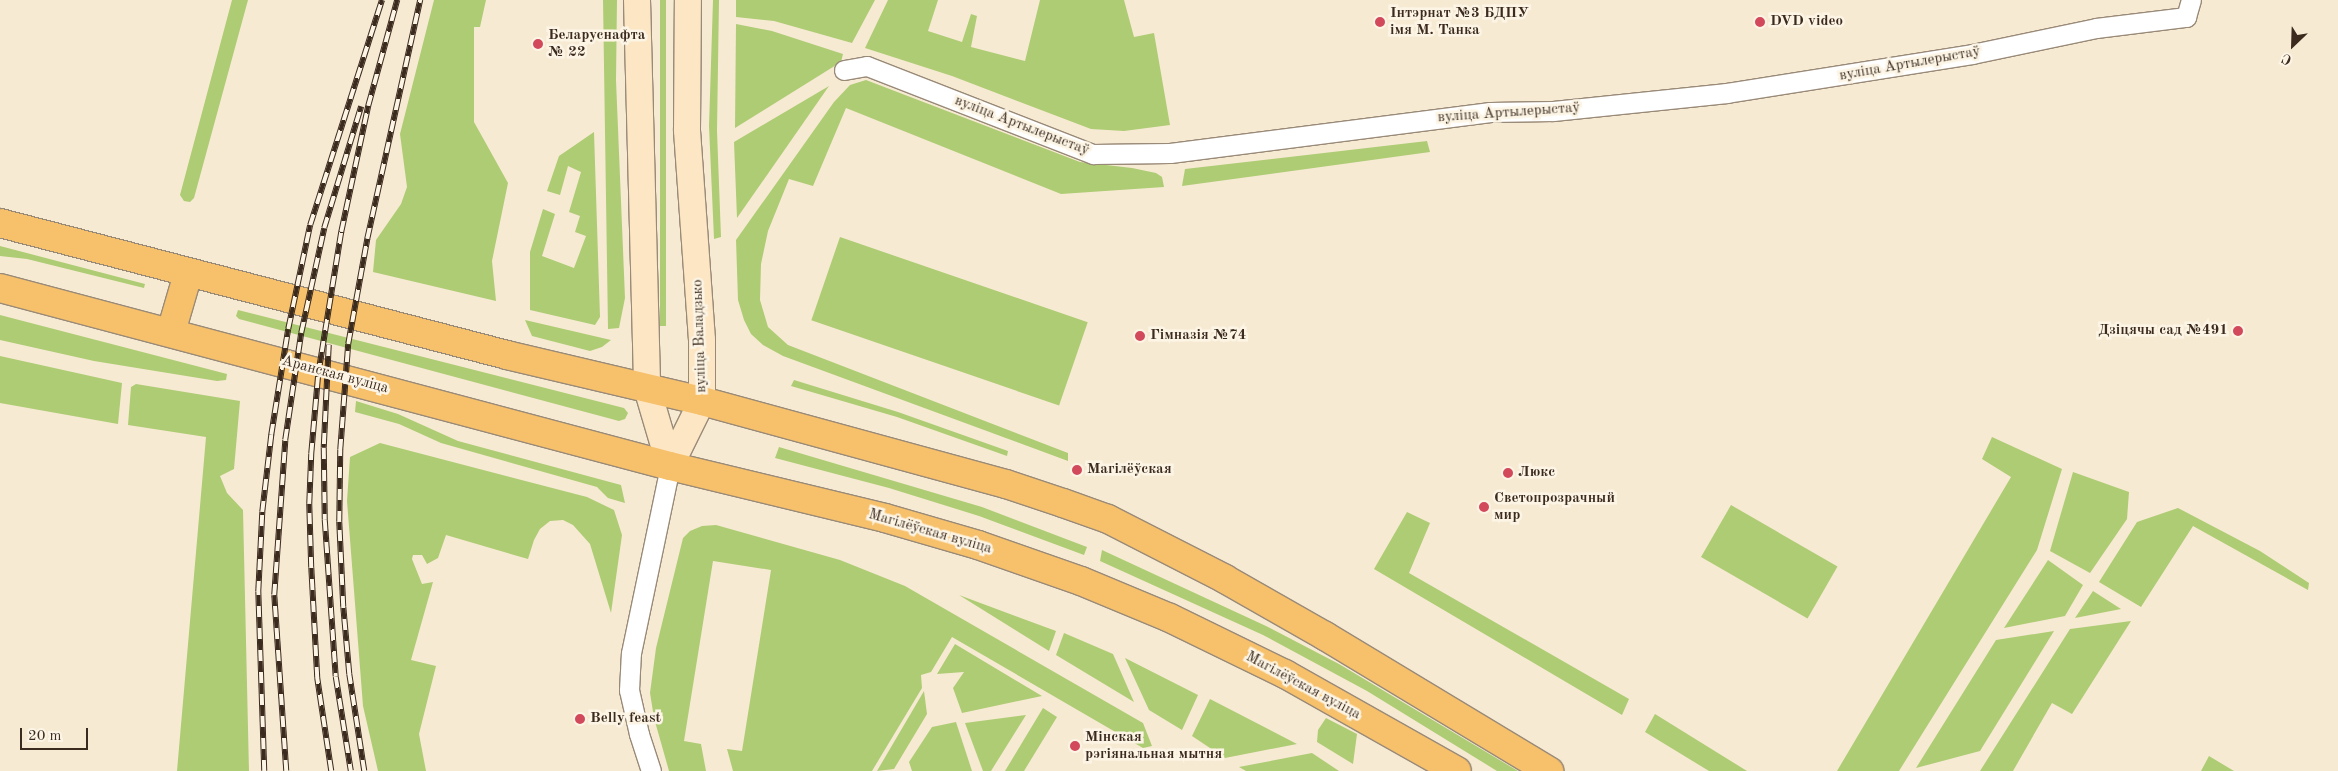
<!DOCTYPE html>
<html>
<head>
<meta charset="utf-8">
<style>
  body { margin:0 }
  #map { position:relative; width:2338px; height:771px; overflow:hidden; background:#f7ead3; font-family:"Old Standard TT",serif }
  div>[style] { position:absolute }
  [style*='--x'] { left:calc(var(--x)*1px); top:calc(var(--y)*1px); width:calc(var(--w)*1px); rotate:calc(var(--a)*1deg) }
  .green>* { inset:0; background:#aecc74; transform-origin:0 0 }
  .roads { filter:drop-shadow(1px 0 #998a78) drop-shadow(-1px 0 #998a78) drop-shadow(0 1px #998a78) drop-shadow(0 -1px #998a78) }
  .street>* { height:19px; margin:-9.5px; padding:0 9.5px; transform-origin:9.5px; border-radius:9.5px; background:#fff }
  .secondary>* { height:26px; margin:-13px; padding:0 13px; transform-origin:13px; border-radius:13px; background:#fce6c4 }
  .primary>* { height:28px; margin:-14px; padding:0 14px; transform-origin:14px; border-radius:14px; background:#f7c06b }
  .rail>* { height:5.5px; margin-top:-2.75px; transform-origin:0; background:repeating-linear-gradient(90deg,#fcf5e5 0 11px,#3b2a1e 0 22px); box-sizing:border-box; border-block:1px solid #3b2a1e }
  .dots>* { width:14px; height:14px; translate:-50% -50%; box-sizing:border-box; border:2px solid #fcf5e5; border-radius:50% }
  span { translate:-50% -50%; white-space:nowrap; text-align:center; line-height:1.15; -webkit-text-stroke:5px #fcf5e5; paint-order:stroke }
  .poi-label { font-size:15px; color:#3b2a1e; font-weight:700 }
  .left { translate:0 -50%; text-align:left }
  .right { translate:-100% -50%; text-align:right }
  .street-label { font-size:15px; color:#3b2a1e }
  .north { position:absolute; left:2268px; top:20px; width:50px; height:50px; -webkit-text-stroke:4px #fcf5e5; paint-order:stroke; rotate:204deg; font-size:14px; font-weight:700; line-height:20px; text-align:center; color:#3b2a1e }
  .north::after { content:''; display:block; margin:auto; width:18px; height:22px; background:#3b2a1e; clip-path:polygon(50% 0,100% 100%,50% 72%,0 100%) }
  .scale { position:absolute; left:20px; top:728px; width:68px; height:22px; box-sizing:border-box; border:2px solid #3b2a1e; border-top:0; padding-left:6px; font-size:15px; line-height:18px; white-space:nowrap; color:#3b2a1e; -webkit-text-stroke:4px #fcf5e5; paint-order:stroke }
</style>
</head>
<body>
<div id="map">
  <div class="green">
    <div style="clip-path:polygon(232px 0,248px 0,194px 198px,190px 202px,184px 201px,180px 195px)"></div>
    <div style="clip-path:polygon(434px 0,486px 0,480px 27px,474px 27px,474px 122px,508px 183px,492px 261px,496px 301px,373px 272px,376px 240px,401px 204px,407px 187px,400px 134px)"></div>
    <div style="clip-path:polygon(603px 0,617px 0,616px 80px,625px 298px,619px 328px,608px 329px)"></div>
    <div style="left:660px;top:0;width:6px;height:326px"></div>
    <div style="clip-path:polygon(713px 0,719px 0,717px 131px,721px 237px,714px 239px,709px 126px)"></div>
    <div style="clip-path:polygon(736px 0,875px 0,852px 43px,774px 21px,736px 17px)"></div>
    <div style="clip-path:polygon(888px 0,938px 0,928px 31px,962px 42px,971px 14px,977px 16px,971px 47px,1025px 61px,1040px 0,1124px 0,1134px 37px,1154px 33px,1170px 125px,1124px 131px,1091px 129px,952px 76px,865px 48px)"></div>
    <div style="clip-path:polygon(736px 24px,772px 31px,843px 54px,841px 62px,735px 128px)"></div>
    <div style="clip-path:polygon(866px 80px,1080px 162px,1132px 168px,1156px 173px,1162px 177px,1164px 187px,1061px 194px,846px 108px,813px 186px,789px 179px,768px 231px,761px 264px,760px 300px,768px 327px,788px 345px,1068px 453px,1068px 461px,783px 356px,763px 345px,751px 334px,744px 320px,738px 300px,736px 240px,834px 102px,850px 85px)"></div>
    <div style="clip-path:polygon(829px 86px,737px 218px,734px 142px)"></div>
    <div style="clip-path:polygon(594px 132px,600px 317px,595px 325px,530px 310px,530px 252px,543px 209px,555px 214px,542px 256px,574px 268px,586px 236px,575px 232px,580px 216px,569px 212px,581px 172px,568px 166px,560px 195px,547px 191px,559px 156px)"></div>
    <div style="clip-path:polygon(1427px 141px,1430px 152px,1182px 186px,1185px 169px)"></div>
    <div style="left:840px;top:237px;width:262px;height:88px;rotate:19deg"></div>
    <div style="clip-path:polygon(0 246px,145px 284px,144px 288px,27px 259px,0 256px)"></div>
    <div style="clip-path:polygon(238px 310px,624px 408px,628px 413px,625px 419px,619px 421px,239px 319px,236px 316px)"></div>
    <div style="clip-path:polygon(0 315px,227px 374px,226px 380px,217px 381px,94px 361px,0 340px)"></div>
    <div style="clip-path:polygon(525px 320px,611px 340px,602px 347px,590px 351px,532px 336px)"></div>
    <div style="clip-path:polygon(0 356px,122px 383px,118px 424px,0 403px)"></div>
    <div style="clip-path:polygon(794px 380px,898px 412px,1008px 451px,1007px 456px,897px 417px,791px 386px)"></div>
    <div style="clip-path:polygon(136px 384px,240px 401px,234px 469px,220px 476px,227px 493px,243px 510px,249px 771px,177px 771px,206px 437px,128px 425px,131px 387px)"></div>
    <div style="clip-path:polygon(356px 401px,398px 414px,458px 441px,621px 485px,625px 503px,608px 498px,597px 487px,441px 443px,399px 424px,355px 412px)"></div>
    <div style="clip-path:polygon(1992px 437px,2062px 469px,2037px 550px,1899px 771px,1837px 771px,2011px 477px,1982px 459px)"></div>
    <div style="clip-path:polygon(380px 443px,587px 497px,614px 510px,622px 535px,611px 613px,590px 544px,573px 525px,563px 520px,550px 521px,540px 529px,534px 540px,528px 559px,446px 535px,438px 558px,427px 564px,422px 555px,413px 555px,412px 559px,422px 584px,433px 582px,411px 660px,436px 666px,419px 734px,426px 771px,378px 771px,363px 706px,347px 501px,350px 457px)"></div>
    <div style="clip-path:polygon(779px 447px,982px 507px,1087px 547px,1084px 555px,979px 516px,889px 488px,775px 458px)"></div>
    <div style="clip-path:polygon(2073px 472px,2129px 492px,2127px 519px,2090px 573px,2050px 551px)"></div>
    <div style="left:1731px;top:505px;width:123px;height:60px;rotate:30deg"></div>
    <div style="clip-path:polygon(2178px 508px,2260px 551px,2309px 583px,2308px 590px,2193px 526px,2141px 607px,2099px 582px,2137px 522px)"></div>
    <div style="clip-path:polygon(1407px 512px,1430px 523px,1409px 573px,1629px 699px,1622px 715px,1374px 569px)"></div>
    <div style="clip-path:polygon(716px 525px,840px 560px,905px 586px,1143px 723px,1152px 746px,1143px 748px,952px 637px,931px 672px,921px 675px,922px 688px,872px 771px,733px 771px,727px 749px,742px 751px,771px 570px,713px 561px,684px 741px,701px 744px,706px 771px,669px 771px,654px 718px,650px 693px,656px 648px,683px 538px,690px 531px,702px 526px)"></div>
    <div style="clip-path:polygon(1102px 550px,1266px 626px,1339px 664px,1518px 771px,1497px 771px,1367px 691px,1263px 635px,1100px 561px)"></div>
    <div style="clip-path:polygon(2048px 560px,2083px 585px,2065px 616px,2004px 628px)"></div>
    <div style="clip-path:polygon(2093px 591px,2121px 609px,2075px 618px)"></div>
    <div style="clip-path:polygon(959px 595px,1056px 631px,1049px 651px)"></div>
    <div style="clip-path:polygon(2131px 621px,2072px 714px,2052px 703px,2013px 771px,1980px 771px,2070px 629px)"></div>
    <div style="clip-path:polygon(2054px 631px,1980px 751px,1916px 768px,1996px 640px)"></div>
    <div style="clip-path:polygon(1064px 633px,1113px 654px,1134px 702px,1056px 655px)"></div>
    <div style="clip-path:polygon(955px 644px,1042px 696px,962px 713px,953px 688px,964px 672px,937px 674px)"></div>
    <div style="clip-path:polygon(1125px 658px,1198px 695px,1182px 730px,1149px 710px)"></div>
    <div style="clip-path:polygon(924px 691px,927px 714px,894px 769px,877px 771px)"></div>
    <div style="clip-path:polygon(1210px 699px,1297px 744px,1225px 758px,1192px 736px)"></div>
    <div style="clip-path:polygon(1043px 708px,1057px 717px,1024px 771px,1005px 771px)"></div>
    <div style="clip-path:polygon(1655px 714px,1747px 771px,1709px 771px,1645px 732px)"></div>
    <div style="clip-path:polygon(1026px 715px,991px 771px,983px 771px,965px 723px)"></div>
    <div style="clip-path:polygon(1326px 718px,1357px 734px,1353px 764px,1317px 742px,1318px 730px)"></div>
    <div style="clip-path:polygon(956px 722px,972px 771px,912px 771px,909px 762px,932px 727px)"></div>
    <div style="clip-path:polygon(1312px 753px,1339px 771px,1246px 771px,1239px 767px)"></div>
    <div style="clip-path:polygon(2209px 756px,2234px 771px,2235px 771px,2201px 771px)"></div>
  </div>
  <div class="roads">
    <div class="street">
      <div style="--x:844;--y:70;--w:23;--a:-10"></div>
      <div style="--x:867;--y:66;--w:243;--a:21.3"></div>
      <div style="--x:1093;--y:154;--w:77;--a:-0.7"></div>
      <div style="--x:1170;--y:153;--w:323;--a:-7.3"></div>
      <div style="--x:1490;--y:112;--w:63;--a:-0.9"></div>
      <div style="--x:1553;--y:111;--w:175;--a:-5.9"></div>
      <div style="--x:1727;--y:93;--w:248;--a:-9"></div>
      <div style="--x:1972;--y:54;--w:127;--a:-11.8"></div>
      <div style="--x:2096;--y:28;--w:91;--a:-7"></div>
      <div style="--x:2186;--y:17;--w:18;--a:-74"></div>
      <div style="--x:651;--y:771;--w:39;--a:-108"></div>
      <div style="--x:639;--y:734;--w:45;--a:-102.8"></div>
      <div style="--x:629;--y:690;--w:37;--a:-87"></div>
      <div style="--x:631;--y:653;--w:191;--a:-78.2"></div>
    </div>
    <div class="secondary">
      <div style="--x:637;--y:0;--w:388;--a:88.5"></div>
      <div style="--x:647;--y:388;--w:81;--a:73.6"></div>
      <div style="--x:670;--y:466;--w:72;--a:-63.8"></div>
      <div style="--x:702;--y:401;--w:61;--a:-90"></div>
      <div style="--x:702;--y:340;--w:211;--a:-94.1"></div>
      <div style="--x:687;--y:130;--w:130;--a:-89.6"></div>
    </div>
    <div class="primary">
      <div style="--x:0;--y:223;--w:524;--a:14.59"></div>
      <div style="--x:507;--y:355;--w:200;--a:13.3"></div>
      <div style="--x:702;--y:401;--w:315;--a:15.3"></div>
      <div style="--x:1006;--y:484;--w:60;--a:18.4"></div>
      <div style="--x:1063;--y:503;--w:48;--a:19.6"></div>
      <div style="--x:1108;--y:519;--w:131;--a:27.1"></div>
      <div style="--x:1225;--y:579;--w:115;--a:29.7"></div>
      <div style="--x:1325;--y:636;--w:262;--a:31.1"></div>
      <div style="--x:0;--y:288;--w:693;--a:14.88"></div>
      <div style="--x:670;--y:466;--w:221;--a:13.6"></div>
      <div style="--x:885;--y:518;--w:97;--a:16.2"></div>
      <div style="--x:978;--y:545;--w:109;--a:19.3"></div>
      <div style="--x:1081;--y:581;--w:96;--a:22.6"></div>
      <div style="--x:1170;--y:618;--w:128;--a:26"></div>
      <div style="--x:1285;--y:674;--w:197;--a:29.4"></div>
      <div style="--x:171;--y:332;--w:60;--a:-73.7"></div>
    </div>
  </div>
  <div class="rail">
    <div style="--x:329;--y:345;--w:103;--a:92.8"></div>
    <div style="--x:324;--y:448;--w:72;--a:89.2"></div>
    <div style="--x:325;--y:520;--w:157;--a:86"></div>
    <div style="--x:336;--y:677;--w:95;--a:80.9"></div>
    <div style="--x:264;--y:771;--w:179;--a:-91.9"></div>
    <div style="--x:258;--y:592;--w:80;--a:-87.1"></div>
    <div style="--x:262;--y:512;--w:78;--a:-83.3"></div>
    <div style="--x:271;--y:435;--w:107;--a:-80.9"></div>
    <div style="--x:288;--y:329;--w:106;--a:-78.1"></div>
    <div style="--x:310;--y:225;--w:236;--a:-72.3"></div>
    <div style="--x:286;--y:771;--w:176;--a:-93.9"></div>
    <div style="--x:274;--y:595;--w:155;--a:-85.9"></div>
    <div style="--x:285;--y:440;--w:108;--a:-81.5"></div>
    <div style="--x:301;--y:333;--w:107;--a:-77.6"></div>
    <div style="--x:324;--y:228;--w:127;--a:-73.1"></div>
    <div style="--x:331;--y:771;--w:94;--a:-98.6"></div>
    <div style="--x:317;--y:678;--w:110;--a:-93.1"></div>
    <div style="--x:311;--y:568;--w:64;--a:-91.8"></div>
    <div style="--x:309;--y:504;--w:50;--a:-87.7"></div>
    <div style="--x:311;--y:454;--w:80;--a:-85"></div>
    <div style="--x:318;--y:374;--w:144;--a:-80.8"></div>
    <div style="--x:341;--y:232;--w:129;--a:-77.9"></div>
    <div style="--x:368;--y:106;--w:110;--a:-74.7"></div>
    <div style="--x:364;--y:771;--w:98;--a:-98.8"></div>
    <div style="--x:349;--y:674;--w:67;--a:-95.1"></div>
    <div style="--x:343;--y:607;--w:85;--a:-92.7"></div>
    <div style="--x:339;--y:522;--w:72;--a:-89.2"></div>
    <div style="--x:340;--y:450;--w:106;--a:-85.7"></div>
    <div style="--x:348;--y:344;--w:107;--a:-79.7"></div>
    <div style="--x:367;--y:239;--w:245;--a:-77.5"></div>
  </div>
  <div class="dots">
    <div style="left:1380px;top:22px;background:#d1495b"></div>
    <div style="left:1760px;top:22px;background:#d1495b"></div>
    <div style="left:538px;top:44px;background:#d1495b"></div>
    <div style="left:2238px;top:331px;background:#d1495b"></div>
    <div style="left:1140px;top:336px;background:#d1495b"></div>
    <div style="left:1077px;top:470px;background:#d1495b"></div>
    <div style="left:1508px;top:473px;background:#d1495b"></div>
    <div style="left:1484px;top:507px;background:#d1495b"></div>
    <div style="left:580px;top:719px;background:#d1495b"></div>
    <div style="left:1075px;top:746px;background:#d1495b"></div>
  </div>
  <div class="poi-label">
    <span class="left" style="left:1390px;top:22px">Інтэрнат №3 БДПУ<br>імя М. Танка</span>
    <span class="left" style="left:1770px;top:22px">DVD video</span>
    <span class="left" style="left:548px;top:44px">Беларуснафта<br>№ 22</span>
    <span class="right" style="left:2228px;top:331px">Дзіцячы сад №491</span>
    <span class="left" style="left:1150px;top:336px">Гімназія №74</span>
    <span class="left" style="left:1087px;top:470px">Магілёўская</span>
    <span class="left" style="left:1518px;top:473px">Люкс</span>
    <span class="left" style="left:1494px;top:507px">Светопрозрачный<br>мир</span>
    <span class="left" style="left:590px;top:719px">Belly feast</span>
    <span class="left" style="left:1085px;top:746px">Мінская<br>рэгіянальная мытня</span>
  </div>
  <div class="street-label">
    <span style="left:1910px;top:64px;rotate:-10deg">вуліца Артылерыстаў</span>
    <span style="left:1509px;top:113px;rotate:-4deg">вуліца Артылерыстаў</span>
    <span style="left:1022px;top:126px;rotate:21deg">вуліца Артылерыстаў</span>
    <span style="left:700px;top:336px;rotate:-92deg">вуліца Валадзько</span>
    <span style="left:335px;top:375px;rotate:15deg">Аранская вуліца</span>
    <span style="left:930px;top:532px;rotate:16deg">Магілёўская вуліца</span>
    <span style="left:1303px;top:686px;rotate:28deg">Магілёўская вуліца</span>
  </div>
  <div class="north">С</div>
  <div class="scale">20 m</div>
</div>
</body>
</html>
